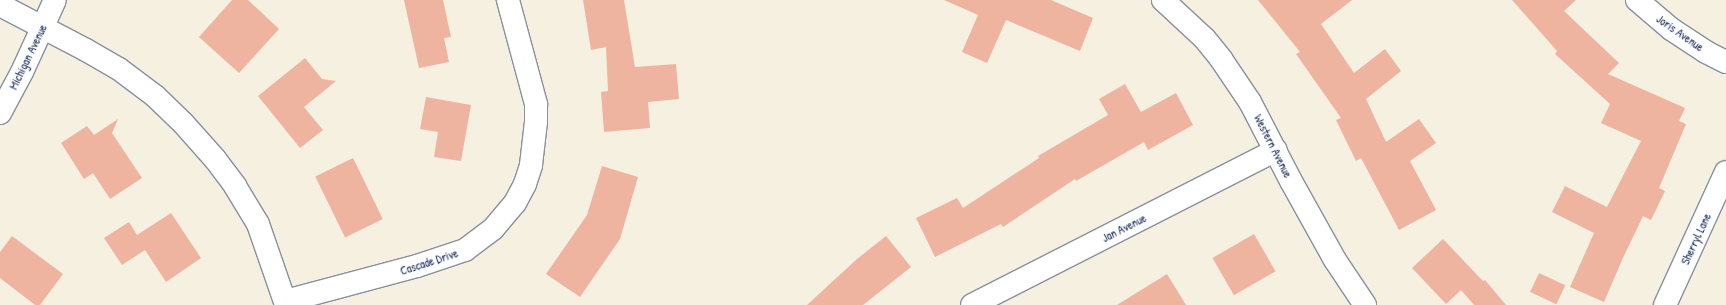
<!DOCTYPE html>
<html>
<head>
<meta charset="utf-8">
<style>
  body { margin:0 }
  #map { position:relative; width:1726px; height:305px; overflow:hidden; background:#f6f0e0; font-family:"Patrick Hand",sans-serif }
  div>[style] { position:absolute }
  [style*='--x'] { left:calc(var(--x)*1px); top:calc(var(--y)*1px); width:calc(var(--w)*1px); rotate:calc(var(--a)*1deg) }
  .building>* { inset:0; background:#eeb4a0; transform-origin:0 0 }
  .roads { filter:drop-shadow(1px 0 #88909f) drop-shadow(-1px 0 #88909f) drop-shadow(0 1px #88909f) drop-shadow(0 -1px #88909f) }
  .minor>* { height:22px; margin:-11px; padding:0 11px; transform-origin:11px; border-radius:11px; background:#fff }
  .tertiary>* { height:22px; margin:-11px; padding:0 11px; transform-origin:11px; border-radius:11px; background:#fff }
  span { translate:-50% -50%; white-space:nowrap; text-align:center; line-height:1.15; -webkit-text-stroke:3px #fff; paint-order:stroke }
  .street-label { font-size:12px; color:#1b2f5e }
</style>
</head>
<body>
<div id="map">
  <div class="building">
    <div style="clip-path:polygon(232px 0,248px 0,279px 29px,239px 73px,199px 37px)"></div>
    <div style="clip-path:polygon(404px 0,443px 0,451px 37px,444px 38px,449px 62px,419px 68px)"></div>
    <div style="clip-path:polygon(583px 0,624px 0,635px 67px,676px 64px,679px 99px,648px 102px,650px 128px,604px 132px,601px 92px,608px 91px,606px 47px,591px 50px)"></div>
    <div style="clip-path:polygon(944px 0,1051px 0,1093px 18px,1080px 51px,1006px 20px,987px 63px,962px 52px,978px 15px)"></div>
    <div style="clip-path:polygon(1258px 0,1352px 0,1321px 24px,1354px 73px,1385px 49px,1401px 71px,1366px 99px,1386px 142px,1419px 119px,1436px 143px,1410px 161px,1436px 210px,1399px 230px,1361px 158px,1356px 161px,1336px 120px,1341px 118px,1296px 54px,1300px 52px)"></div>
    <div style="clip-path:polygon(1512px 0,1576px 0,1564px 11px,1619px 63px,1608px 74px,1685px 108px,1679px 121px,1686px 124px,1659px 188px,1665px 191px,1651px 220px,1643px 216px,1622px 260px,1604px 302px,1570px 287px,1594px 233px,1552px 212px,1565px 186px,1607px 207px,1641px 141px,1601px 123px,1610px 104px,1555px 54px,1557px 51px)"></div>
    <div style="clip-path:polygon(305px 58px,322px 79px,336px 81px,304px 107px,323px 130px,300px 148px,258px 96px)"></div>
    <div style="clip-path:polygon(1125px 84px,1141px 112px,1176px 93px,1193px 125px,1148px 150px,1144px 142px,1076px 181px,1075px 179px,1003px 227px,1001px 224px,935px 257px,916px 218px,957px 198px,963px 208px,1039px 158px,1038px 156px,1108px 115px,1099px 99px)"></div>
    <div style="clip-path:polygon(426px 97px,471px 105px,461px 161px,434px 157px,438px 132px,420px 129px)"></div>
    <div style="clip-path:polygon(118px 119px,112px 133px,142px 178px,110px 199px,93px 173px,84px 179px,61px 143px,87px 126px,94px 135px)"></div>
    <div style="left:353px;top:158px;width:68px;height:42px;rotate:64deg"></div>
    <div style="clip-path:polygon(602px 166px,638px 177px,620px 239px,580px 297px,546px 274px,587px 215px)"></div>
    <div style="clip-path:polygon(171px 213px,201px 258px,166px 282px,145px 250px,122px 265px,104px 238px,129px 222px,137px 235px)"></div>
    <div style="left:1254px;top:234px;width:43px;height:48px;rotate:60deg"></div>
    <div style="clip-path:polygon(12px 236px,63px 274px,40px 305px,35px 305px,0 278px,0 252px)"></div>
    <div style="clip-path:polygon(886px 236px,911px 267px,863px 305px,807px 305px,857px 259px)"></div>
    <div style="clip-path:polygon(1443px 239px,1483px 281px,1485px 280px,1506px 305px,1474px 305px,1461px 290px,1446px 304px,1412px 268px)"></div>
    <div style="left:1539px;top:273px;width:29px;height:21px;rotate:25deg"></div>
    <div style="clip-path:polygon(1167px 274px,1186px 305px,1117px 305px)"></div>
  </div>
  <div class="roads">
    <div class="minor">
      <div style="--x:1163;--y:0;--w:57;--a:42.9"></div>
      <div style="--x:1205;--y:39;--w:26;--a:51"></div>
      <div style="--x:1221;--y:59;--w:52;--a:56"></div>
      <div style="--x:1250;--y:102;--w:89;--a:62.6"></div>
      <div style="--x:1291;--y:181;--w:90;--a:60.9"></div>
      <div style="--x:1335;--y:260;--w:54;--a:56.3"></div>
      <div style="--x:1637;--y:0;--w:45;--a:40.5"></div>
      <div style="--x:1671;--y:29;--w:42;--a:33.3"></div>
      <div style="--x:1706;--y:52;--w:22;--a:27"></div>
      <div style="--x:0;--y:113;--w:47;--a:-61.8"></div>
      <div style="--x:22;--y:72;--w:79;--a:-65.4"></div>
      <div style="--x:286;--y:301;--w:136;--a:-15"></div>
      <div style="--x:417;--y:266;--w:51;--a:-18.4"></div>
      <div style="--x:465;--y:250;--w:35;--a:-37"></div>
      <div style="--x:493;--y:229;--w:34;--a:-50"></div>
      <div style="--x:515;--y:203;--w:21;--a:-62"></div>
      <div style="--x:525;--y:184;--w:20;--a:-72"></div>
      <div style="--x:531;--y:165;--w:43;--a:-83.4"></div>
      <div style="--x:536;--y:122;--w:18;--a:-90"></div>
      <div style="--x:536;--y:104;--w:108;--a:-105.1"></div>
      <div style="--x:972;--y:305;--w:341;--a:-27"></div>
      <div style="--x:1665;--y:305;--w:146;--a:-65.4"></div>
    </div>
    <div class="tertiary">
      <div style="--x:0;--y:5;--w:97;--a:27.6"></div>
      <div style="--x:86;--y:50;--w:38;--a:30"></div>
      <div style="--x:119;--y:69;--w:45;--a:36.9"></div>
      <div style="--x:155;--y:96;--w:39;--a:44"></div>
      <div style="--x:183;--y:123;--w:48;--a:48.4"></div>
      <div style="--x:215;--y:159;--w:34;--a:53"></div>
      <div style="--x:235;--y:186;--w:44;--a:58.8"></div>
      <div style="--x:258;--y:224;--w:86;--a:70.9"></div>
    </div>
  </div>
  <div class="street-label">
    <span style="left:1680px;top:33px;rotate:35deg">Joris Avenue</span>
    <span style="left:28px;top:57px;rotate:-64deg">Michigan Avenue</span>
    <span style="left:1273px;top:146px;rotate:63deg">Western Avenue</span>
    <span style="left:1124px;top:228px;rotate:-27deg">Jan Avenue</span>
    <span style="left:1696px;top:239px;rotate:-65deg">Sherryl Lane</span>
    <span style="left:429px;top:262px;rotate:-18deg">Cascade Drive</span>
  </div>
</div>
</body>
</html>
